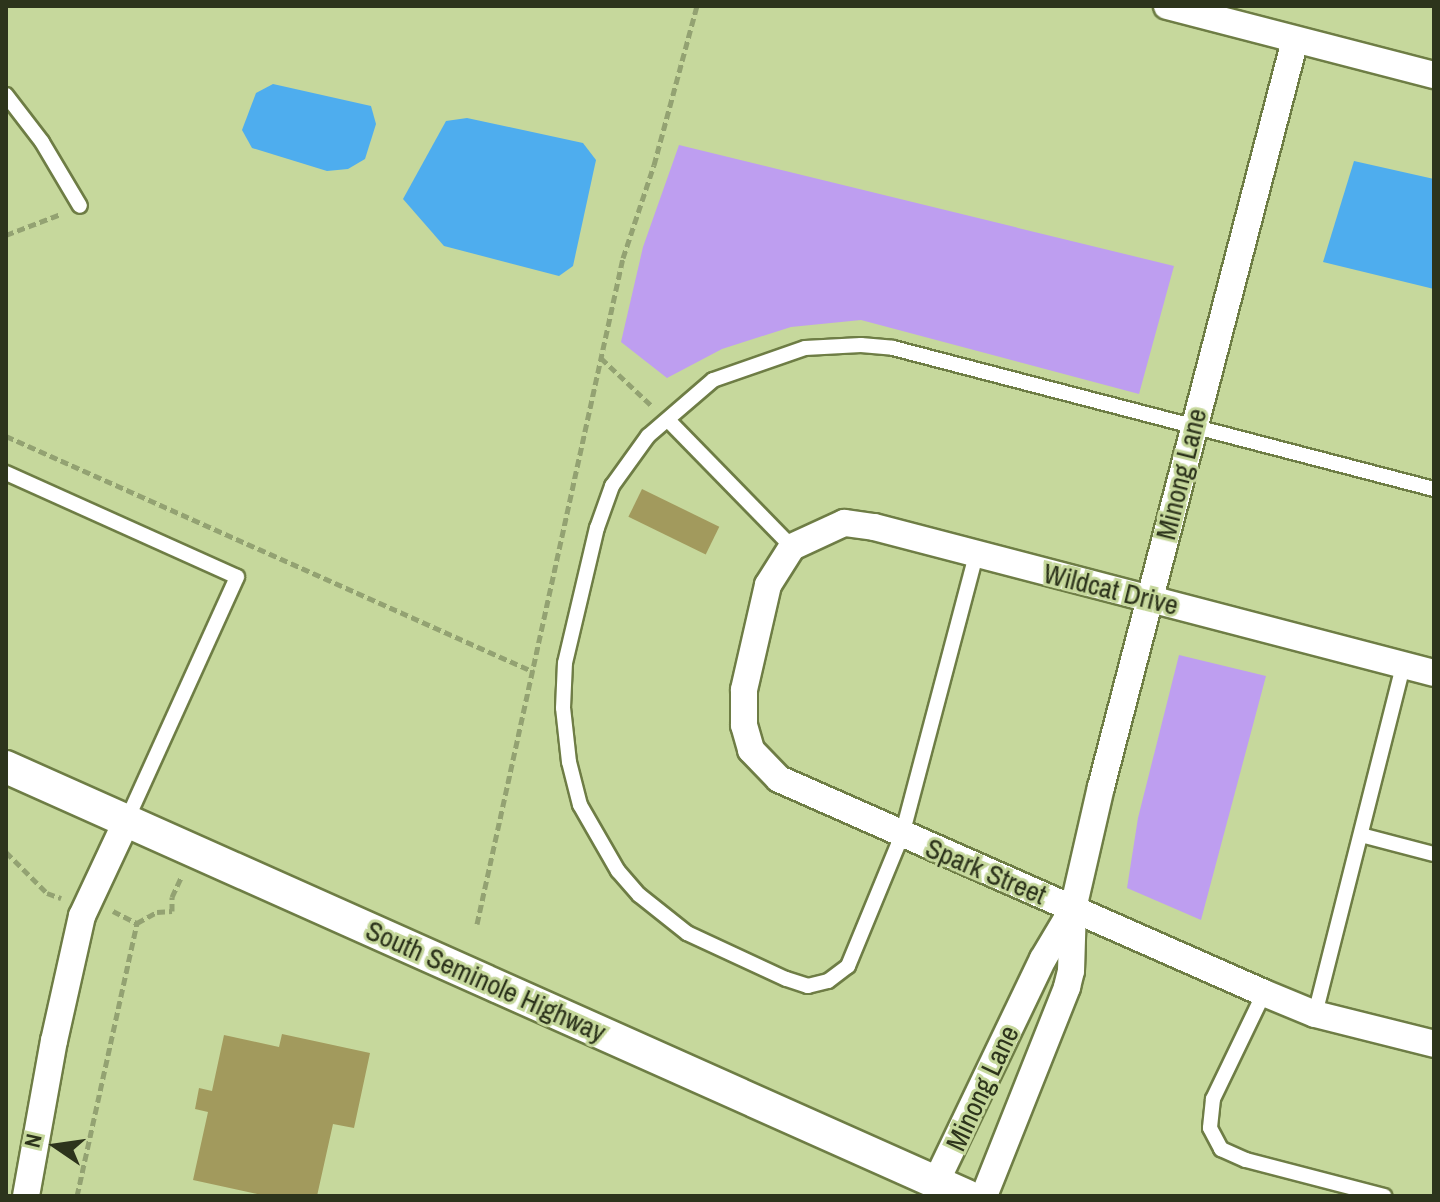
<!DOCTYPE html>
<html>
<head>
<meta charset="utf-8">
<style>
  body { margin:0 }
  #map { position:relative; width:1440px; height:1202px; overflow:hidden; background:#c6d89c; font-family:"Archivo Narrow",sans-serif }
  div>[style] { position:absolute }
  [style*='--x'] { left:calc(var(--x)*1px); top:calc(var(--y)*1px); width:calc(var(--w)*1px); rotate:calc(var(--a)*1deg) }
  .green>* { inset:0; background:#be9ef0 }
  .water>* { inset:0; background:#4eadee }
  .building>* { inset:0; background:#a29a5d; transform-origin:0 0 }
  .path>* { height:5px; margin-top:-2.5px; transform-origin:0; background:repeating-linear-gradient(90deg,#93a272 0 8px,transparent 0 12px) }
  .roads { filter:drop-shadow(2px 0 #6e7d45) drop-shadow(-2px 0 #6e7d45) drop-shadow(0 2px #6e7d45) drop-shadow(0 -2px #6e7d45) }
  .service>* { height:14px; margin:-7px; padding:0 7px; transform-origin:7px; border-radius:7px; background:#fff }
  .minor>* { height:26px; margin:-13px; padding:0 13px; transform-origin:13px; border-radius:13px; background:#fff }
  .tertiary>* { height:32px; margin:-16px; padding:0 16px; transform-origin:16px; border-radius:16px; background:#fff }
  span { translate:-50% -50%; white-space:nowrap; text-align:center; line-height:1.15; -webkit-text-stroke:6px #c6d89c; paint-order:stroke }
  .street-label { font-size:28px; color:#2d341c }
  .frame { position:absolute; inset:0; border:8px solid #2d341c; pointer-events:none }
  .north { position:absolute; left:16px; top:1106px; width:80px; height:80px; -webkit-text-stroke:6px #c6d89c; paint-order:stroke; rotate:283deg; font-size:22px; font-weight:700; line-height:32px; text-align:center; color:#2d341c }
  .north::after { content:''; display:block; margin:auto; width:28px; height:36px; background:#2d341c; clip-path:polygon(50% 0,100% 100%,50% 72%,0 100%) }
</style>
</head>
<body>
<div id="map">
  <div class="green">
    <div style="clip-path:polygon(679px 145px,1174px 266px,1139px 394px,861px 320px,791px 327px,722px 349px,667px 378px,621px 342px,643px 247px)"></div>
    <div style="clip-path:polygon(1179px 655px,1266px 676px,1201px 920px,1127px 888px,1138px 818px)"></div>
  </div>
  <div class="water">
    <div style="clip-path:polygon(273px 84px,371px 106px,376px 124px,365px 159px,348px 169px,327px 171px,252px 148px,242px 130px,256px 93px)"></div>
    <div style="clip-path:polygon(467px 118px,583px 143px,596px 160px,573px 266px,559px 276px,444px 246px,403px 199px,446px 121px)"></div>
    <div style="clip-path:polygon(1354px 161px,1434px 179px,1434px 289px,1323px 262px)"></div>
  </div>
  <div class="building">
    <div style="left:642px;top:489px;width:86px;height:31px;rotate:26deg"></div>
    <div style="clip-path:polygon(282px 1034px,370px 1053px,354px 1128px,333px 1124px,317px 1196px,266px 1196px,193px 1180px,208px 1112px,195px 1109px,199px 1088px,212px 1091px,224px 1035px,279px 1047px)"></div>
  </div>
  <div class="path">
    <div style="--x:6;--y:235;--w:59;--a:-20.9"></div>
    <div style="--x:601;--y:358;--w:70;--a:43.3"></div>
    <div style="--x:6;--y:436;--w:578;--a:24.08"></div>
    <div style="--x:6;--y:852;--w:58;--a:45"></div>
    <div style="--x:47;--y:893;--w:15;--a:20"></div>
    <div style="--x:113;--y:911;--w:27;--a:27"></div>
    <div style="--x:477;--y:924;--w:682;--a:-77.64"></div>
    <div style="--x:623;--y:258;--w:98;--a:-71.6"></div>
    <div style="--x:654;--y:165;--w:165;--a:-74.9"></div>
    <div style="--x:77;--y:1196;--w:280;--a:-77.6"></div>
    <div style="--x:137;--y:923;--w:23;--a:-29"></div>
    <div style="--x:157;--y:912;--w:15;--a:-4"></div>
    <div style="--x:172;--y:911;--w:14;--a:-90"></div>
    <div style="--x:172;--y:897;--w:23;--a:-65"></div>
  </div>
  <div class="roads">
    <div class="service">
      <div style="--x:6;--y:95;--w:59;--a:52.5"></div>
      <div style="--x:42;--y:142;--w:74;--a:59.3"></div>
      <div style="--x:668;--y:420;--w:177;--a:45.7"></div>
      <div style="--x:6;--y:473;--w:253;--a:24.2"></div>
      <div style="--x:237;--y:577;--w:267;--a:114.4"></div>
      <div style="--x:976;--y:555;--w:290;--a:104.8"></div>
      <div style="--x:902;--y:835;--w:142;--a:112.4"></div>
      <div style="--x:848;--y:966;--w:25;--a:143"></div>
      <div style="--x:828;--y:981;--w:21;--a:166"></div>
      <div style="--x:808;--y:986;--w:23;--a:-162"></div>
      <div style="--x:786;--y:979;--w:109;--a:-155.1"></div>
      <div style="--x:687;--y:933;--w:61;--a:-141.6"></div>
      <div style="--x:639;--y:895;--w:32;--a:-131"></div>
      <div style="--x:618;--y:871;--w:76;--a:-119.9"></div>
      <div style="--x:580;--y:805;--w:44;--a:-104.3"></div>
      <div style="--x:569;--y:762;--w:54;--a:-96.3"></div>
      <div style="--x:563;--y:708;--w:45;--a:-87.5"></div>
      <div style="--x:565;--y:663;--w:139;--a:-76.7"></div>
      <div style="--x:597;--y:528;--w:45;--a:-70.3"></div>
      <div style="--x:612;--y:486;--w:62;--a:-54.2"></div>
      <div style="--x:648;--y:436;--w:86;--a:-40.7"></div>
      <div style="--x:713;--y:380;--w:97;--a:-19.2"></div>
      <div style="--x:805;--y:348;--w:56;--a:-3.1"></div>
      <div style="--x:861;--y:345;--w:32;--a:5"></div>
      <div style="--x:893;--y:348;--w:559;--a:14.61"></div>
      <div style="--x:1361;--y:835;--w:75;--a:14.6"></div>
      <div style="--x:1264;--y:993;--w:118;--a:115.7"></div>
      <div style="--x:1213;--y:1099;--w:29;--a:96"></div>
      <div style="--x:1210;--y:1128;--w:24;--a:62"></div>
      <div style="--x:1221;--y:1149;--w:27;--a:24"></div>
      <div style="--x:1246;--y:1160;--w:143;--a:14.6"></div>
      <div style="--x:1315;--y:1014;--w:360;--a:-75.8"></div>
    </div>
    <div class="minor">
      <div style="--x:1167;--y:6;--w:276;--a:14.5"></div>
      <div style="--x:1434;--y:673;--w:579;--a:-165.39"></div>
      <div style="--x:874;--y:527;--w:30;--a:-172"></div>
      <div style="--x:844;--y:523;--w:57;--a:155.2"></div>
      <div style="--x:792;--y:547;--w:45;--a:122.3"></div>
      <div style="--x:768;--y:585;--w:108;--a:102.9"></div>
      <div style="--x:744;--y:690;--w:35;--a:90"></div>
      <div style="--x:744;--y:725;--w:26;--a:74"></div>
      <div style="--x:751;--y:750;--w:40;--a:46"></div>
      <div style="--x:779;--y:779;--w:530;--a:23.81"></div>
      <div style="--x:1264;--y:993;--w:55;--a:22.4"></div>
      <div style="--x:1315;--y:1014;--w:123;--a:14.1"></div>
      <div style="--x:936;--y:1182;--w:247;--a:-64.4"></div>
      <div style="--x:1043;--y:959;--w:55;--a:-59.2"></div>
      <div style="--x:26;--y:1196;--w:158;--a:-79.8"></div>
      <div style="--x:54;--y:1041;--w:128;--a:-77.4"></div>
      <div style="--x:82;--y:916;--w:106;--a:-64.9"></div>
      <div style="--x:984;--y:1196;--w:225;--a:-68.3"></div>
      <div style="--x:1067;--y:987;--w:16;--a:-76"></div>
      <div style="--x:1071;--y:971;--w:62;--a:-88.2"></div>
      <div style="--x:1073;--y:909;--w:125;--a:-77.1"></div>
      <div style="--x:1101;--y:787;--w:772;--a:-75.44"></div>
    </div>
    <div class="tertiary">
      <div style="--x:6;--y:767;--w:1052;--a:24.06"></div>
    </div>
  </div>
  <div class="street-label">
    <span style="left:1181px;top:474px;rotate:-76deg">Minong Lane</span>
    <span style="left:1111px;top:589px;rotate:14deg">Wildcat Drive</span>
    <span style="left:986px;top:871px;rotate:23deg">Spark Street</span>
    <span style="left:486px;top:981px;rotate:24deg">South Seminole Highway</span>
    <span style="left:982px;top:1088px;rotate:-65deg">Minong Lane</span>
  </div>
  <div class="frame"></div>
  <div class="north">N</div>
</div>
</body>
</html>
